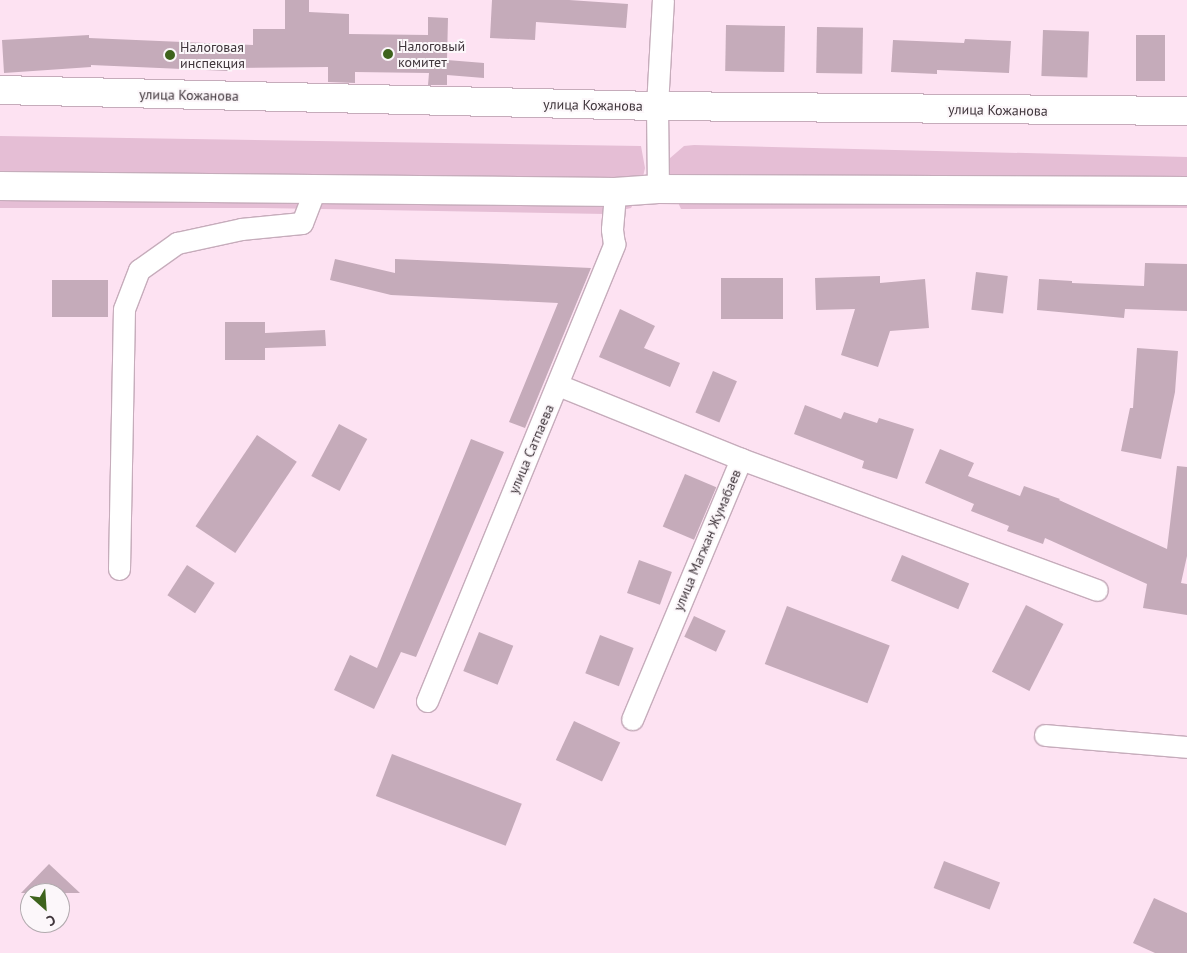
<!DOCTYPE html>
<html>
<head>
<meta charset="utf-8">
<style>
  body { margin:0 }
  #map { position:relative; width:1187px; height:953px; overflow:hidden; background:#fde2f2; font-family:"PT Sans",sans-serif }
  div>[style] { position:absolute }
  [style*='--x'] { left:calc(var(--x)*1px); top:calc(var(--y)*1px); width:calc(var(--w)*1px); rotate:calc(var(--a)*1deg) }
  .green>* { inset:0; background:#e5bed5 }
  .building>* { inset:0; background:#c5abba; transform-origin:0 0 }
  .roads { filter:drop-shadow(1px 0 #c6acbb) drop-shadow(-1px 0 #c6acbb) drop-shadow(0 1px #c6acbb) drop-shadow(0 -1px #c6acbb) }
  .minor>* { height:21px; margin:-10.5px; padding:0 10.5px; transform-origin:10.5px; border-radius:10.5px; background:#fff }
  .tertiary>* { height:28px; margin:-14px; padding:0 14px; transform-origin:14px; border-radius:14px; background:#fff }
  .dots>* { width:14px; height:14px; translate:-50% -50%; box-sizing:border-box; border:2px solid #fcf7fa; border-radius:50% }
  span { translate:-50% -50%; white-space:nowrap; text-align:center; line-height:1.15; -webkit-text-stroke:4px #fcf7fa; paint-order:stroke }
  .poi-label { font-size:14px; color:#40363c }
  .left { translate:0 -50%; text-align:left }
  .street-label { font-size:14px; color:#40363c }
  .north { position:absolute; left:20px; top:883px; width:50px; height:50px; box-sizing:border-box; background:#fcf7fa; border:1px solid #b1aaae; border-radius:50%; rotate:154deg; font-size:14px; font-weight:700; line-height:20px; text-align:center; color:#40363c }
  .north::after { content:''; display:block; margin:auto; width:18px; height:22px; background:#3e631c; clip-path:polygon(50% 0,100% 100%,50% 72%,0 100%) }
</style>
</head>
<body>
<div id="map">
  <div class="green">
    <div style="clip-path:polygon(0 136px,641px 146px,645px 168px,639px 194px,631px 208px,605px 214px,262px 208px,0 208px)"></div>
    <div style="clip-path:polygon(694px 145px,1187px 157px,1187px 208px,681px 209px,671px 187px,669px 159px,684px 146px)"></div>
  </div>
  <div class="building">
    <div style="clip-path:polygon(285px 0,309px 0,309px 12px,349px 14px,349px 34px,428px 35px,428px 17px,448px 18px,447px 60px,484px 63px,484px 78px,447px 75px,447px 85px,428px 85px,429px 73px,355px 72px,355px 83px,328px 82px,328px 67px,228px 68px,228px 71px,91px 65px,91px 67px,4px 73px,2px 40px,89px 35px,89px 38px,253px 45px,253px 29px,285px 29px)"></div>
    <div style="clip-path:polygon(492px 0,569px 0,628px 4px,626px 28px,536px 22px,535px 40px,490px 38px)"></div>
    <div style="left:726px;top:25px;width:59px;height:46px;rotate:1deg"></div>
    <div style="left:817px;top:27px;width:46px;height:46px;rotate:1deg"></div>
    <div style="left:1043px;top:30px;width:46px;height:46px;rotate:2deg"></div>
    <div style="left:1136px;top:35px;width:29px;height:46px"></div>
    <div style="clip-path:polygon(965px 39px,1011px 41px,1009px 73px,937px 70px,937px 74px,891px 72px,893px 40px,964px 43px)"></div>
    <div style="clip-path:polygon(335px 259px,395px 273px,395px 259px,591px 268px,525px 428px,509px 422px,558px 303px,391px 295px,330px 280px)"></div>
    <div style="clip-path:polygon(1145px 263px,1187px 264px,1187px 311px,1125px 309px,1124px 318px,1037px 310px,1039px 279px,1072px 281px,1072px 283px,1144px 286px)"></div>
    <div style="left:976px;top:272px;width:32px;height:38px;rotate:7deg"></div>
    <div style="clip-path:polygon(880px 276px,880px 283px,925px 279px,929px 328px,890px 331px,878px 367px,841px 355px,855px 309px,816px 310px,815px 278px)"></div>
    <div style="left:721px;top:278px;width:62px;height:41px"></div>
    <div style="left:52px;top:280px;width:56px;height:37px"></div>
    <div style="clip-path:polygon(620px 309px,655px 326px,644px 348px,680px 363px,670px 387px,599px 357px)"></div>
    <div style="clip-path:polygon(225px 322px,265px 322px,265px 333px,325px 330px,326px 346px,265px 348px,265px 360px,225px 360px)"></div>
    <div style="clip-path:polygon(1137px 348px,1178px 351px,1175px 392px,1161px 459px,1121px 451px,1130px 408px,1133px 408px)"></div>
    <div style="left:713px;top:371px;width:26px;height:45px;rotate:23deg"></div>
    <div style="clip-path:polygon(805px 405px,841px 419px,844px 412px,877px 423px,879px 418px,914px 429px,897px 479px,862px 468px,864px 461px,794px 434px)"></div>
    <div style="left:339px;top:424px;width:32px;height:59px;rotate:28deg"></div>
    <div style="left:257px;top:435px;width:48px;height:110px;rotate:34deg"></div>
    <div style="clip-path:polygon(471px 439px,504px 452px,416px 657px,401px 652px,374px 709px,334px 690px,350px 655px,377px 668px)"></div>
    <div style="clip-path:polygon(940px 449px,974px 463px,968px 476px,1020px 496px,1024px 486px,1060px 499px,1059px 500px,1167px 549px,1177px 466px,1187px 467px,1187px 556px,1181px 583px,1187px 584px,1187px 615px,1143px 608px,1147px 584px,1045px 538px,1043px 544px,1007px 531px,1009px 526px,971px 511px,974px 504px,925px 483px)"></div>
    <div style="left:685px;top:474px;width:34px;height:57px;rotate:23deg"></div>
    <div style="left:902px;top:555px;width:73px;height:28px;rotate:23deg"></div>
    <div style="left:639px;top:560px;width:35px;height:35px;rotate:20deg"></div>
    <div style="left:187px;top:565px;width:33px;height:36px;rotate:33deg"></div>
    <div style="left:1026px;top:605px;width:42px;height:75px;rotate:27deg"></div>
    <div style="left:787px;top:606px;width:110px;height:62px;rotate:21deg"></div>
    <div style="left:694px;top:616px;width:35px;height:23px;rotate:25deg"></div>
    <div style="left:479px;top:632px;width:37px;height:42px;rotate:22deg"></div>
    <div style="left:600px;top:635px;width:36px;height:41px;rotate:21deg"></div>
    <div style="left:574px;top:721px;width:51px;height:43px;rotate:25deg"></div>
    <div style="left:392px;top:754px;width:139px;height:45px;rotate:21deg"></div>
    <div style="left:944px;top:861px;width:60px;height:29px;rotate:21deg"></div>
    <div style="clip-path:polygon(49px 864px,80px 893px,21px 893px)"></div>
    <div style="clip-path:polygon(1154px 898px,1187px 913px,1187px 953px,1155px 953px,1133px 943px)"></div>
  </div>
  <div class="roads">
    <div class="minor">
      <div style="--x:658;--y:189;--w:83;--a:-90.7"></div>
      <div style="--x:657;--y:106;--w:106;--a:-86.8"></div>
      <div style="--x:558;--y:385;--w:197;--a:22"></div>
      <div style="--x:741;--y:459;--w:282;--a:112.7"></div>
      <div style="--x:741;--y:459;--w:379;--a:20.2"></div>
      <div style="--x:119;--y:569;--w:260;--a:-88.9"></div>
      <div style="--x:124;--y:309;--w:42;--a:-69"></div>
      <div style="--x:139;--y:270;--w:47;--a:-35.4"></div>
      <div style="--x:177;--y:243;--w:66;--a:-12.3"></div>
      <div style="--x:241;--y:229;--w:61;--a:-5.6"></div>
      <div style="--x:302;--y:223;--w:36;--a:-69"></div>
      <div style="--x:427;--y:701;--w:494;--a:-67.7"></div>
      <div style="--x:614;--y:244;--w:15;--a:-98"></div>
      <div style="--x:612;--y:229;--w:37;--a:-85"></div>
      <div style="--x:1045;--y:735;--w:143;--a:4.8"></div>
    </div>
    <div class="tertiary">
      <div style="--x:0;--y:90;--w:657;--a:1.4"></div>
      <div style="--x:657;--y:106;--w:530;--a:0.54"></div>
      <div style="--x:0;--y:186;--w:615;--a:0.56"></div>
      <div style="--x:615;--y:192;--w:43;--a:-4"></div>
      <div style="--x:658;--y:189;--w:529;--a:0.22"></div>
    </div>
  </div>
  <div class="dots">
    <div style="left:388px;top:54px;background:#3e631c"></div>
    <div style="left:170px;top:55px;background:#3e631c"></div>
  </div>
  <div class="poi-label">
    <span class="left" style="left:398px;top:54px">Налоговый<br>комитет</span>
    <span class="left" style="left:180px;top:55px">Налоговая<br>инспекция</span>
  </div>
  <div class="street-label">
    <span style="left:189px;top:95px;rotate:1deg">улица Кожанова</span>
    <span style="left:593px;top:105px;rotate:1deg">улица Кожанова</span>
    <span style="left:998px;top:110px;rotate:1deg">улица Кожанова</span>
    <span style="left:531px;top:449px;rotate:-67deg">улица Сатпаева</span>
    <span style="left:707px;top:540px;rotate:-67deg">улица Магжан Жумабаев</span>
  </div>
  <div class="north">С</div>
</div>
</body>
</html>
